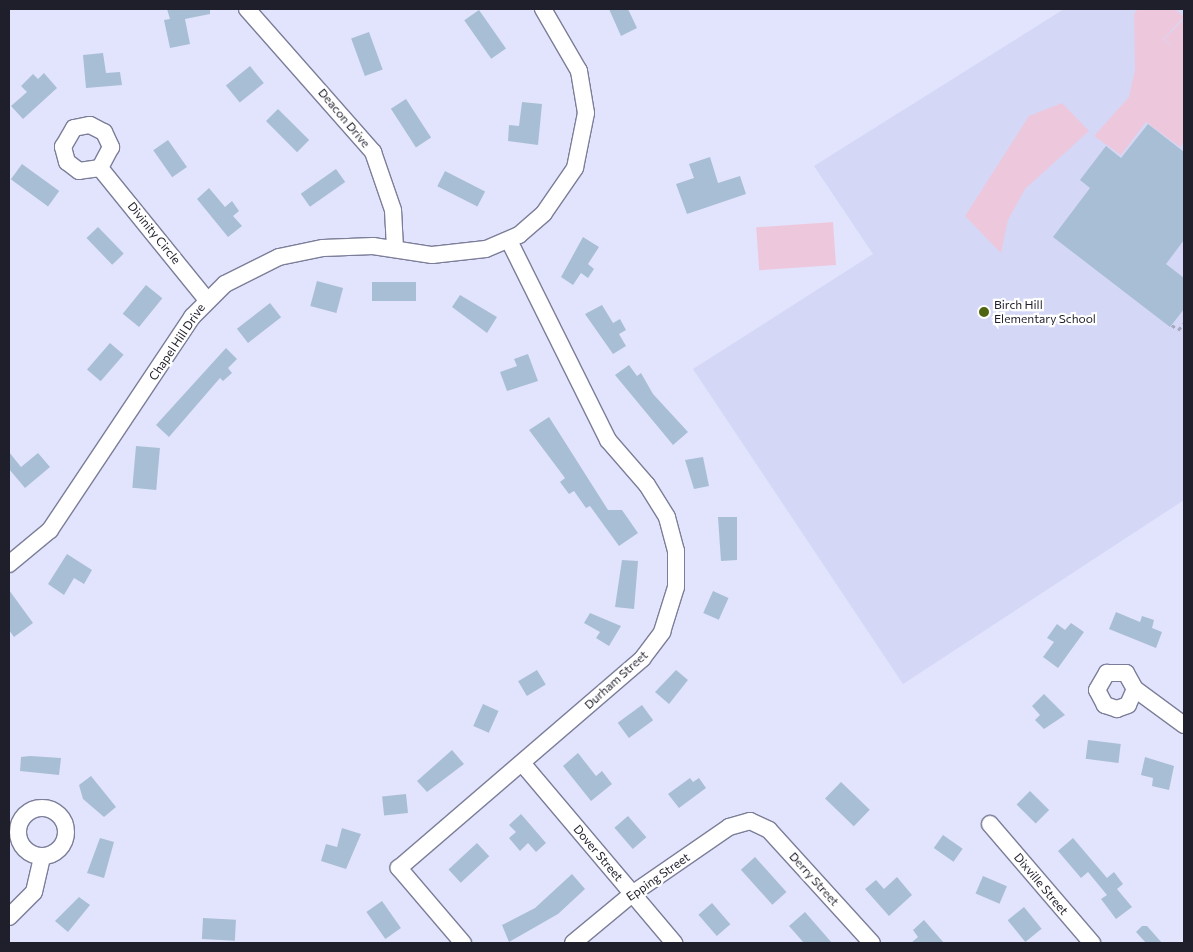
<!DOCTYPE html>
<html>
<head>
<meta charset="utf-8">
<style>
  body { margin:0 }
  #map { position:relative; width:1193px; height:952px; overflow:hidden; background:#e1e4fc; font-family:Commissioner,sans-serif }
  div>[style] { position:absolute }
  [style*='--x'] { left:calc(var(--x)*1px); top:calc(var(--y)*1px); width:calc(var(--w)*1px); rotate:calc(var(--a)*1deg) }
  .built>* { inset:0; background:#d4d7f5 }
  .green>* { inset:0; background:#edc8dd; transform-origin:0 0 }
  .building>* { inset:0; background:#a8bed5; transform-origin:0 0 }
  .path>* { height:2.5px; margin-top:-1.25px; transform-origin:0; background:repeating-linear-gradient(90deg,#a6a9bd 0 4px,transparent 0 8px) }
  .roads { filter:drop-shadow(1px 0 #7c7e99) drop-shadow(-1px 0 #7c7e99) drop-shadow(0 1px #7c7e99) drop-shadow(0 -1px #7c7e99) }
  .street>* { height:16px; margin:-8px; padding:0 8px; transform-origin:8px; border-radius:8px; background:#fff }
  .street>.ring { margin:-8px; padding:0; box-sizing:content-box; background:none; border:16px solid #fff; border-radius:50% }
  .dots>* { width:14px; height:14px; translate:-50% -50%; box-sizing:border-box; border:2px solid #fff; border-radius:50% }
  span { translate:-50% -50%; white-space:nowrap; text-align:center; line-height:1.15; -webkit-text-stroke:4.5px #fff; paint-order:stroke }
  .street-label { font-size:12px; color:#1e1f2a }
  .poi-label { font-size:12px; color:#1e1f2a }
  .left { translate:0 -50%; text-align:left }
  .frame { position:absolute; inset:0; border:10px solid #1e1f2a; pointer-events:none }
</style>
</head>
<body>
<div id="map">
  <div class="built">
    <div style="clip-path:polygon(1064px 9px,1184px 9px,1184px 500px,903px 684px,693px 369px,873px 254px,814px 166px)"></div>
  </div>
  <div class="green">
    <div style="clip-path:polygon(1138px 9px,1175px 9px,1184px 17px,1163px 39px,1177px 51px,1164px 39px,1184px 19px,1184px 142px,1180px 147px,1146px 122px,1121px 155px,1094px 136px,1129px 97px,1135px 70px,1134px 14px)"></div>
    <div style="clip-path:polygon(1062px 103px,1089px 131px,1025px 189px,1008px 220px,1001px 253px,965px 216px,1029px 116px)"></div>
    <div style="left:833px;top:222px;width:43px;height:77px;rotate:86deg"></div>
  </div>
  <div class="building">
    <div style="clip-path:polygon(167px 9px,210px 9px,210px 14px,185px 19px,190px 44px,170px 48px,164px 20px,170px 19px)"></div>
    <div style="clip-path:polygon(609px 9px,628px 9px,637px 28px,621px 36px)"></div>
    <div style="left:479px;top:10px;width:47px;height:18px;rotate:55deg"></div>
    <div style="left:369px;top:32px;width:40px;height:19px;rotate:70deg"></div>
    <div style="clip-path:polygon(103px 53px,106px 73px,120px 72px,122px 85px,86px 88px,83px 55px)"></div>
    <div style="left:250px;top:66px;width:22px;height:31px;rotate:51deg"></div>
    <div style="clip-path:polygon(44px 73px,57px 88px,23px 119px,11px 106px,27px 92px,21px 86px,33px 74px,38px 79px)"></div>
    <div style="left:406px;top:99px;width:46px;height:18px;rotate:57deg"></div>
    <div style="clip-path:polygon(522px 102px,542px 104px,538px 145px,508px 141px,509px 125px,519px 126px)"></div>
    <div style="left:278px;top:109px;width:44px;height:17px;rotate:45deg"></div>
    <div style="clip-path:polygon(1148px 124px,1184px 152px,1184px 240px,1166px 264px,1184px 278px,1184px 309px,1170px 327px,1053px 237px,1090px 188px,1080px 180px,1106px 146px,1121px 158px)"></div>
    <div style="left:168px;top:140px;width:33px;height:18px;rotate:55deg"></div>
    <div style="clip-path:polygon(710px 157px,718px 183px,740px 176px,746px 194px,687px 214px,676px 184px,694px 178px,689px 164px)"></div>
    <div style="left:22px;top:164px;width:46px;height:19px;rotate:36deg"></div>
    <div style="left:336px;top:169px;width:16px;height:43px;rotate:55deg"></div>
    <div style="left:445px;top:171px;width:45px;height:17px;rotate:27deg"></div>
    <div style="clip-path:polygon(209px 188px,225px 207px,232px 201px,239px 211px,233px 216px,242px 226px,228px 237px,197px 199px)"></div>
    <div style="left:98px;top:227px;width:37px;height:16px;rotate:46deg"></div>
    <div style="clip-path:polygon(583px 237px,599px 247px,588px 264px,594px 269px,588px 278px,581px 273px,573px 285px,561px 277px)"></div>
    <div style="left:317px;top:281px;width:27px;height:26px;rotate:15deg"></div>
    <div style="left:416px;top:282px;width:19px;height:44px;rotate:90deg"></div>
    <div style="left:146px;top:285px;width:21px;height:37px;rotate:39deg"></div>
    <div style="clip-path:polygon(460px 295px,497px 317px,487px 333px,452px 307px)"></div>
    <div style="left:270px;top:303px;width:18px;height:42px;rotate:52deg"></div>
    <div style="clip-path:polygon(602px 305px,613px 323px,620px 319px,626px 330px,619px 334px,626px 346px,613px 354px,585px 314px)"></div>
    <div style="left:110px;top:343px;width:18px;height:35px;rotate:41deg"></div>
    <div style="clip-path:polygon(226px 348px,237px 359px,228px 368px,232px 373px,223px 381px,220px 378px,169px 437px,156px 425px)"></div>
    <div style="clip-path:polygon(528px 354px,538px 381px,507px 391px,500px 372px,517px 366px,514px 359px)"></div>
    <div style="clip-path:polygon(629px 365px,637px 376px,641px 373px,653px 394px,688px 432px,673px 445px,615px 375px)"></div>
    <div style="clip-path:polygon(549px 417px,608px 510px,622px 510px,638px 533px,619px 546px,590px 506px,586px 508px,574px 491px,569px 494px,560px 482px,565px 478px,529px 430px)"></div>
    <div style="left:136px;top:446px;width:24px;height:42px;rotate:5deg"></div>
    <div style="clip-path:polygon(9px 452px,21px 467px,38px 453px,50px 467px,25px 488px,9px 469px)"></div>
    <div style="clip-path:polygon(703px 457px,709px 486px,694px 489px,685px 460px)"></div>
    <div style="clip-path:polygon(718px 517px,737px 517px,737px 560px,721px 561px)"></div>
    <div style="clip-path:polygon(67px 554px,92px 570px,84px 584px,74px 578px,64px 595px,48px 584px)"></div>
    <div style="clip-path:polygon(622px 560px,638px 561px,634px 609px,615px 607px)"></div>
    <div style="clip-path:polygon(9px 590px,33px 623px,14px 637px,9px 630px)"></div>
    <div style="left:713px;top:591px;width:17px;height:24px;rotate:24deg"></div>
    <div style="clip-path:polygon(1116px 612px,1140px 622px,1142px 616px,1154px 620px,1152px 628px,1162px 632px,1156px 648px,1109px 629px)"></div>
    <div style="clip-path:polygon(590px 613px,621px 626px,609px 646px,596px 638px,600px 632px,584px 623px)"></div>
    <div style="clip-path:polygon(1071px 623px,1084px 632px,1058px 668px,1043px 657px,1054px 642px,1047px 638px,1057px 624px,1065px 630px)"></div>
    <div style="left:537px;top:670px;width:17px;height:22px;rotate:59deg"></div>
    <div style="clip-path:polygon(676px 670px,688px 680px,669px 704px,655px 692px)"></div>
    <div style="clip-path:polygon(1044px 694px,1065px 715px,1044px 729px,1035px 720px,1040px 715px,1032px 706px)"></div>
    <div style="left:483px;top:704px;width:17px;height:24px;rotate:24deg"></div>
    <div style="left:642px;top:705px;width:19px;height:30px;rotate:54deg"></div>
    <div style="left:1088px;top:740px;width:33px;height:19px;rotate:7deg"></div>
    <div style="clip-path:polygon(452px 750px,464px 764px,427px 792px,417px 781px)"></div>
    <div style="clip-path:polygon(578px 753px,596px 776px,602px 771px,612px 784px,591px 801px,563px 766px)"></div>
    <div style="clip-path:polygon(30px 756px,61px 758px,59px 775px,20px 771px,21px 757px)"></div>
    <div style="clip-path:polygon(1145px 757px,1174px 766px,1169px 790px,1152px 786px,1153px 778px,1141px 775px)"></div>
    <div style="clip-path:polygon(91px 776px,116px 807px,104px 817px,83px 799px,79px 785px)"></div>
    <div style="clip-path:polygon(690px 778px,693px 782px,699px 778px,706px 788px,679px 808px,668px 794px)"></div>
    <div style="left:841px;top:782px;width:40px;height:23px;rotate:44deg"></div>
    <div style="left:1030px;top:791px;width:27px;height:19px;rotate:45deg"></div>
    <div style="left:406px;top:794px;width:19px;height:24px;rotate:84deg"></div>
    <div style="clip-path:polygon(521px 814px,546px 843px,536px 852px,528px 843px,520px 851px,509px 838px,516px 832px,509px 825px)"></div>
    <div style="left:628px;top:816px;width:28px;height:18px;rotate:49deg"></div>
    <div style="clip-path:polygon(342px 828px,361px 834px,346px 869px,321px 861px,326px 844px,337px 847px)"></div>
    <div style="left:943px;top:835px;width:24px;height:16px;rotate:35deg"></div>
    <div style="clip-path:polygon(100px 838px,114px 842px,104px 878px,87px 873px)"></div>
    <div style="clip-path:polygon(1073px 838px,1107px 878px,1114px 872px,1123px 884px,1117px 889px,1132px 907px,1116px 919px,1101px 899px,1107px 895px,1088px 872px,1081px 878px,1058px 851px)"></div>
    <div style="left:477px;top:843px;width:18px;height:39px;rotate:47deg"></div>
    <div style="left:755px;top:857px;width:47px;height:19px;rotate:48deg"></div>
    <div style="clip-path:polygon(572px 874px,585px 889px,558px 914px,509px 942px,502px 925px,535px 908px)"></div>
    <div style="left:983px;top:876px;width:26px;height:19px;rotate:23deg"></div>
    <div style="clip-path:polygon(897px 877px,912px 895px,889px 916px,865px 889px,876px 880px,884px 889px)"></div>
    <div style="clip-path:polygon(79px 897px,90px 905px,68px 932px,55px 921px)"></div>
    <div style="left:382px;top:901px;width:33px;height:19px;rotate:55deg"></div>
    <div style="left:712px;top:903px;width:28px;height:18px;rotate:49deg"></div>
    <div style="left:1024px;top:907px;width:28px;height:21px;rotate:51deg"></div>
    <div style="clip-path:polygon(805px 912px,832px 943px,804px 943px,789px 926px)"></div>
    <div style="left:203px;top:918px;width:33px;height:21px;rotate:3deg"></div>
    <div style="clip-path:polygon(924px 920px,944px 943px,911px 943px,918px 937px,913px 930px)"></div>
    <div style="clip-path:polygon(1142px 926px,1147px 926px,1162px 943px,1146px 943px,1136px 932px)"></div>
  </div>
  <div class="path">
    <div style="--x:1172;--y:325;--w:8;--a:40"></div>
    <div style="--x:1178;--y:330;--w:9;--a:-49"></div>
  </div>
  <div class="roads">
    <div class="street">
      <div style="--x:247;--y:9;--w:191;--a:48.6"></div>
      <div style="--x:373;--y:152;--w:61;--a:71"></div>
      <div style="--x:393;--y:210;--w:39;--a:87"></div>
      <div style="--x:100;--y:168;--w:21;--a:172"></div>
      <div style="--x:79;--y:171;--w:15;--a:-143"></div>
      <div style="--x:67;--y:162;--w:16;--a:-105"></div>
      <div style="--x:63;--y:147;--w:22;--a:-60"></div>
      <div style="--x:74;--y:128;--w:16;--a:-11"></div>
      <div style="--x:90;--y:125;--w:16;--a:27"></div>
      <div style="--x:104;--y:132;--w:17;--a:65"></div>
      <div style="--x:111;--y:147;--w:24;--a:118"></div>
      <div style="--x:100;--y:168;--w:169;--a:51"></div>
      <div style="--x:9;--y:564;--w:53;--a:-39.7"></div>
      <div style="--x:50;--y:530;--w:256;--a:-56.3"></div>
      <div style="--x:192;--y:317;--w:47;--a:-45"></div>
      <div style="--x:225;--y:284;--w:60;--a:-26.6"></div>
      <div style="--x:279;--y:257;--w:45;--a:-11.6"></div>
      <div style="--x:323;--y:248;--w:50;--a:-2.3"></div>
      <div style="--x:373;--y:246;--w:60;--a:8.7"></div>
      <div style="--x:432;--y:255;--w:54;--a:-6.3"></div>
      <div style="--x:486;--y:249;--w:36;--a:-23"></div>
      <div style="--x:519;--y:235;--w:33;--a:-41"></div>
      <div style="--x:544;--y:213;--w:55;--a:-55.4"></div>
      <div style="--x:575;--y:168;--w:56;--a:-78.7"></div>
      <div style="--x:586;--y:113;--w:43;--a:-99.5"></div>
      <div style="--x:579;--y:71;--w:72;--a:-120.1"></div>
      <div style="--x:1135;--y:689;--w:17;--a:114"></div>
      <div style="--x:1128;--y:705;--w:12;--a:160"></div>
      <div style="--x:1117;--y:709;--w:13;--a:-162"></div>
      <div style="--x:1105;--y:705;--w:17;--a:-118"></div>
      <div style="--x:1097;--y:690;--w:20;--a:-60"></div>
      <div style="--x:1107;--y:673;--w:19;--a:0"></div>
      <div style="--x:1126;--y:673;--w:18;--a:61"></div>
      <div style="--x:1135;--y:689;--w:61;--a:36.3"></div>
      <div style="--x:522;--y:763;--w:236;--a:49.8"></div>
      <div class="ring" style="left:18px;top:808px;width:32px;height:32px"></div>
      <div style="--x:990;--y:824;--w:157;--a:49.4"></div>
      <div style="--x:9;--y:917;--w:35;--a:-45"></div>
      <div style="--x:34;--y:892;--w:37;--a:-77"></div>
      <div style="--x:463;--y:943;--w:99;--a:-130.5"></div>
      <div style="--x:399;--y:868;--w:321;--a:-40.7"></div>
      <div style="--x:642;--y:659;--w:34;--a:-53"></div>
      <div style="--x:662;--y:632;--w:47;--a:-72.7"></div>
      <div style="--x:676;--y:587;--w:36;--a:-90"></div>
      <div style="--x:676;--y:551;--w:35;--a:-105"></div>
      <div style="--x:667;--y:517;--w:38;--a:-122"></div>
      <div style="--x:647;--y:485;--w:60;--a:-130.9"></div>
      <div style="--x:608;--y:440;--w:222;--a:-116.4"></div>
      <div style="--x:573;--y:943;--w:77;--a:-39.7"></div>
      <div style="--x:632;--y:894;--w:118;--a:-34.6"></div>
      <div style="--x:729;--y:827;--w:22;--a:-16"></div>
      <div style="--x:750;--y:821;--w:21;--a:25"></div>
      <div style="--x:769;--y:830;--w:153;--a:47.7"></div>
    </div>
  </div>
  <div class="dots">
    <div style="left:984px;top:312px;background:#506511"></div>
  </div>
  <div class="street-label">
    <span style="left:344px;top:118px;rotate:50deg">Deacon Drive</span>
    <span style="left:154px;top:233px;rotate:51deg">Divinity Circle</span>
    <span style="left:177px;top:342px;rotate:-56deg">Chapel Hill Drive</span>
    <span style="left:616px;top:680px;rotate:-42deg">Durham Street</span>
    <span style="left:598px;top:853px;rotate:50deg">Dover Street</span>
    <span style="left:658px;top:877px;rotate:-35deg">Epping Street</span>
    <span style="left:814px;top:879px;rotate:48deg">Derry Street</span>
    <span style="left:1041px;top:884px;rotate:50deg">Dixville Street</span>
  </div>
  <div class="poi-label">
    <span class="left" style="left:994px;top:312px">Birch Hill<br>Elementary School</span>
  </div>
  <div class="frame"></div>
</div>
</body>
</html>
